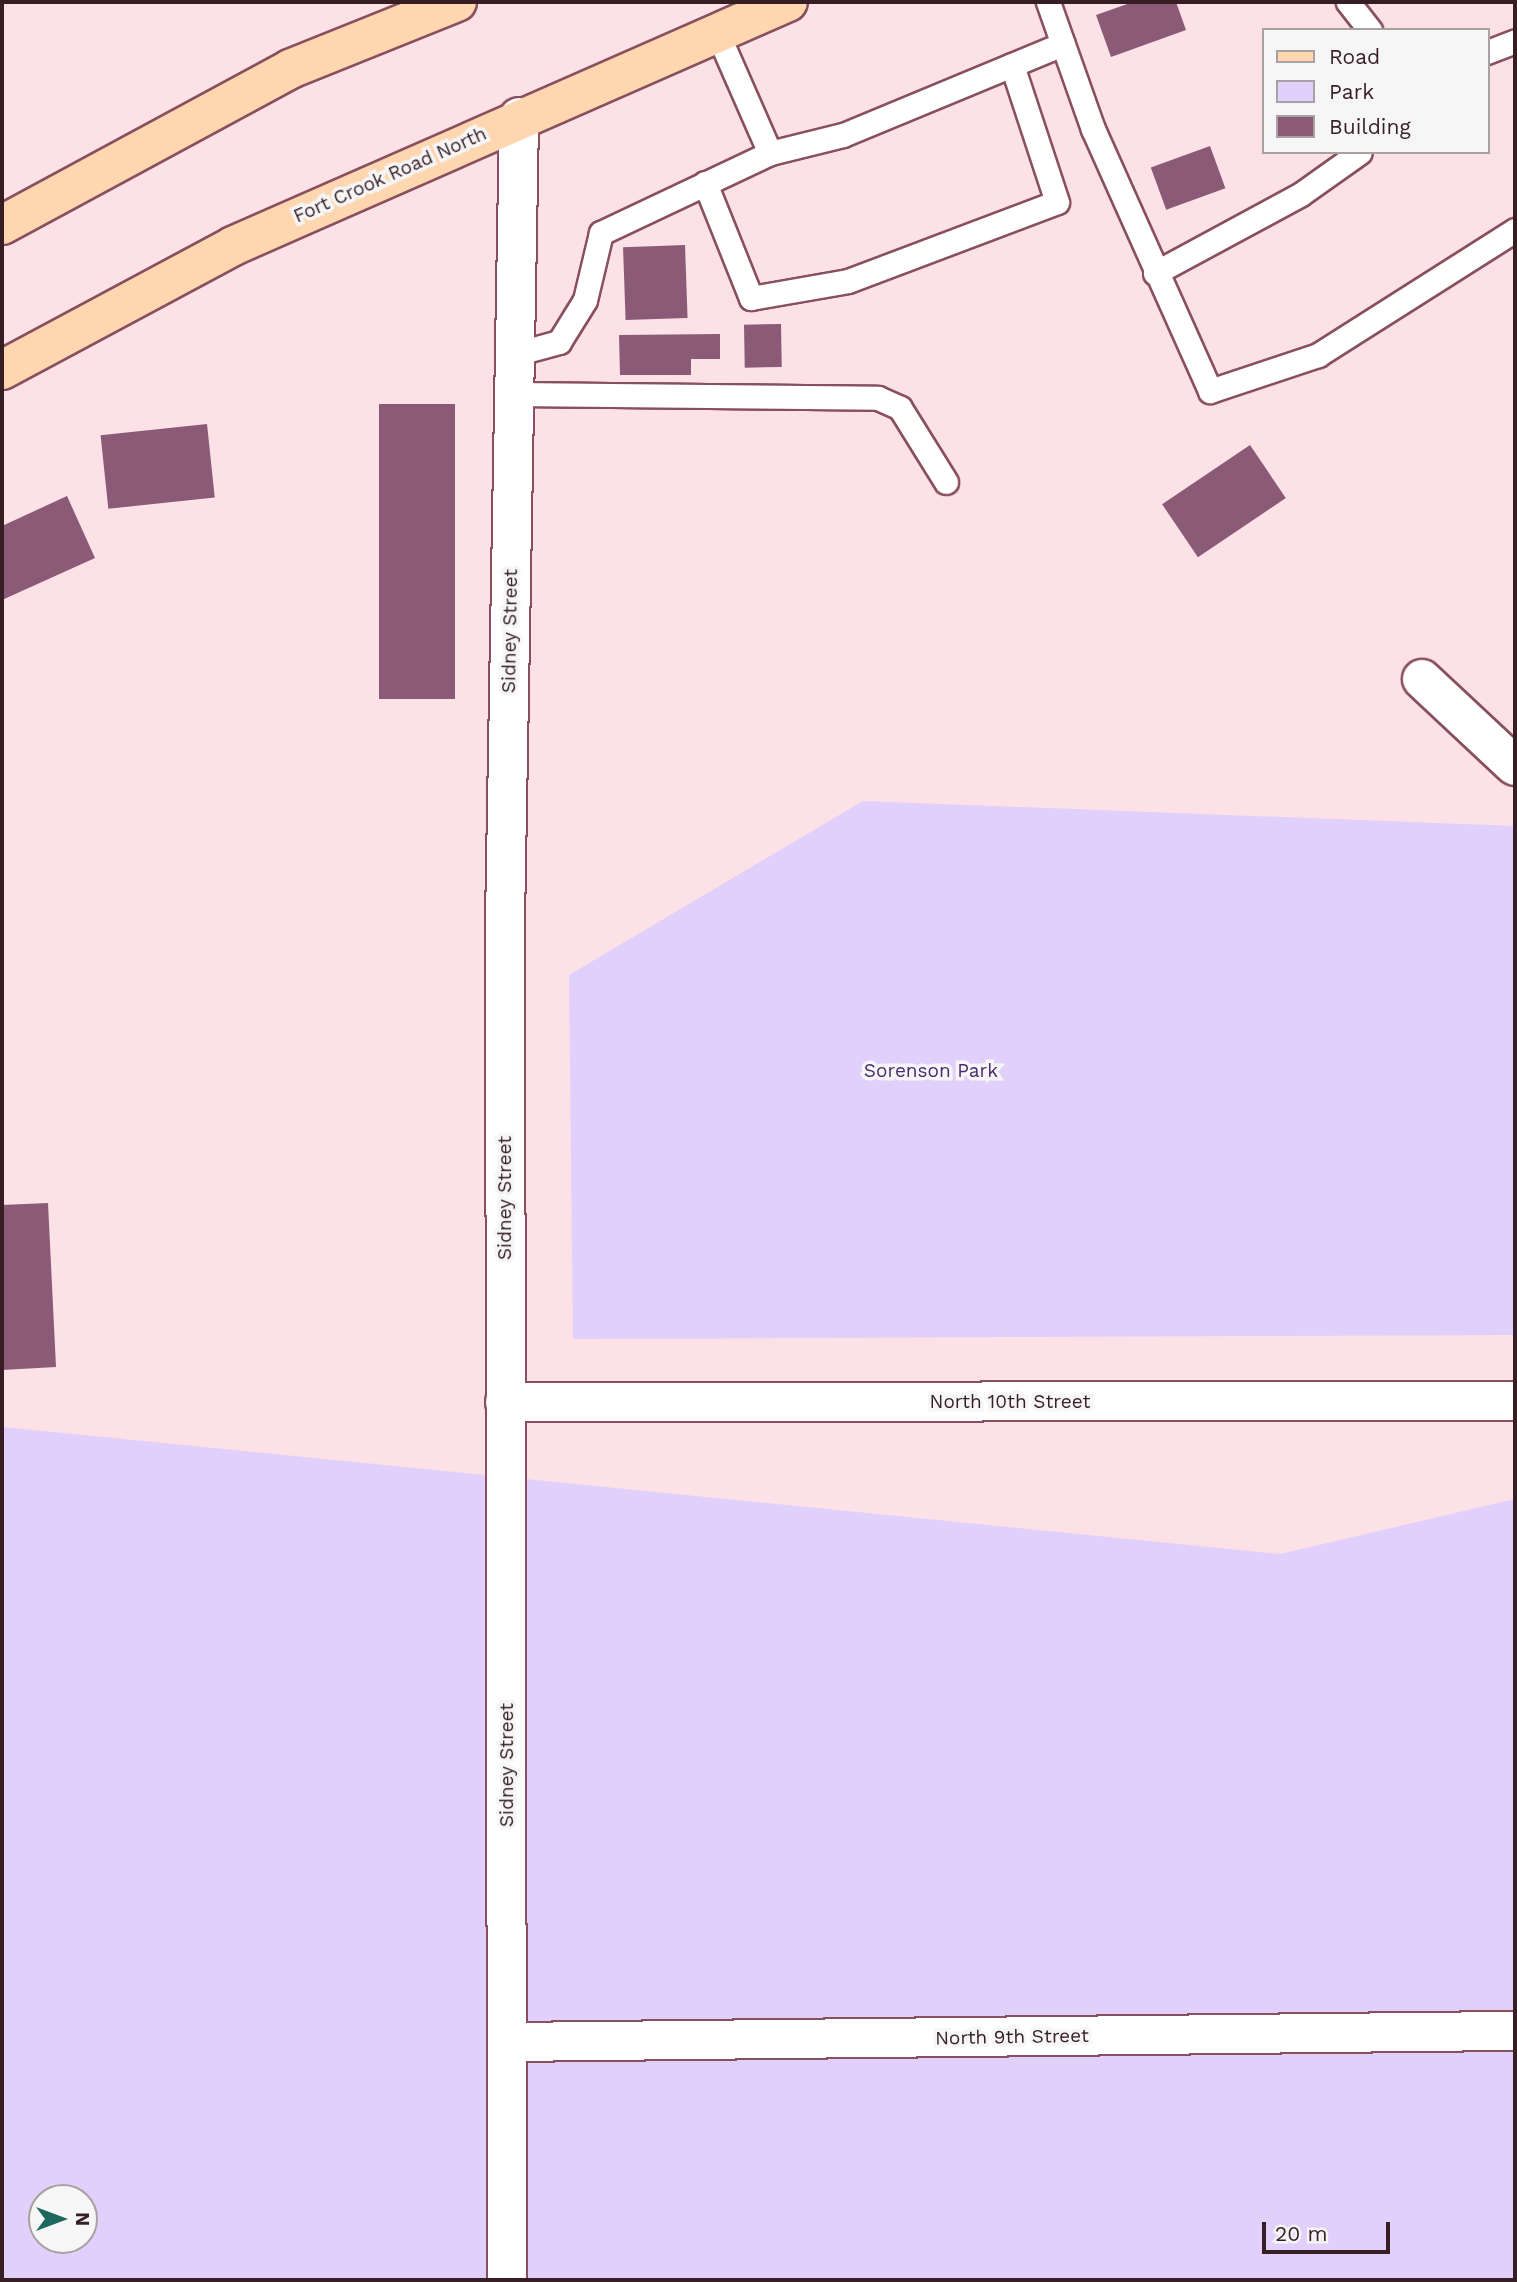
<!DOCTYPE html>
<html>
<head>
<meta charset="utf-8">
<style>
  body { margin:0 }
  #map { position:relative; width:1517px; height:2282px; overflow:hidden; background:#fce1e7; font-family:"Work Sans",sans-serif }
  div>[style] { position:absolute }
  [style*='--x'] { left:calc(var(--x)*1px); top:calc(var(--y)*1px); width:calc(var(--w)*1px); rotate:calc(var(--a)*1deg) }
  .green>* { inset:0; background:#e1d0fb }
  .building>* { inset:0; background:#8b5a77; transform-origin:0 0 }
  .roads { filter:drop-shadow(2px 0 #88505e) drop-shadow(-2px 0 #88505e) drop-shadow(0 2px #88505e) drop-shadow(0 -2px #88505e) }
  .lane>* { height:23px; margin:-11.5px; padding:0 11.5px; transform-origin:11.5px; border-radius:11.5px; background:#fff }
  .street>* { height:38px; margin:-19px; padding:0 19px; transform-origin:19px; border-radius:19px; background:#fff }
  .primary>* { height:38px; margin:-19px; padding:0 19px; transform-origin:19px; border-radius:19px; background:#fed6af }
  span { translate:-50% -50%; white-space:nowrap; text-align:center; line-height:1.15; -webkit-text-stroke:7px #f6f6f6; paint-order:stroke }
  .street-label { font-size:19px; color:#361e24 }
  .park-label { font-size:19px; color:#4c2b6f }
  .frame { position:absolute; inset:0; border:4px solid #361e24; pointer-events:none }
  .legend { position:absolute; left:1262px; top:28px; width:228px; height:126px; box-sizing:border-box; background:#f6f6f6; border:2px solid #a9a0a2; margin:0; padding:9px 12px; list-style:none; font-size:21px; color:#361e24 }
  .legend li { display:flex; align-items:center; gap:14px; height:35px }
  .legend b { width:35px; border:2px solid #a9a0a2 }
  .north { position:absolute; left:28px; top:2184px; width:70px; height:70px; box-sizing:border-box; background:#f6f6f6; border:2px solid #a9a0a2; border-radius:50%; rotate:90deg; font-size:19px; font-weight:700; line-height:28px; text-align:center; color:#361e24 }
  .north::after { content:''; display:block; margin:auto; width:24px; height:32px; background:#1f685f; clip-path:polygon(50% 0,100% 100%,50% 72%,0 100%) }
  .scale { position:absolute; left:1262px; top:2222px; width:128px; height:32px; box-sizing:border-box; border:4px solid #361e24; border-top:0; padding-left:9px; font-size:21px; line-height:24px; white-space:nowrap; color:#361e24; -webkit-text-stroke:5px #f6f6f6; paint-order:stroke }
</style>
</head>
<body>
<div id="map">
  <div class="green">
    <div style="clip-path:polygon(863px 801px,1515px 826px,1515px 1335px,573px 1339px,569px 975px)"></div>
    <div style="clip-path:polygon(evenodd,2px 1427px,1280px 1554px,1515px 1499px,1515px 2280px,2px 2280px,2px 1427px,42px 2198px,84px 2198px,84px 2240px,42px 2240px,42px 2198px)"></div>
  </div>
  <div class="building">
    <div style="clip-path:polygon(1133px 2px,1176px 2px,1186px 30px,1111px 57px,1096px 15px)"></div>
    <div style="left:1210px;top:146px;width:45px;height:63px;rotate:70deg"></div>
    <div style="left:685px;top:245px;width:73px;height:62px;rotate:88deg"></div>
    <div style="left:781px;top:324px;width:43px;height:37px;rotate:89deg"></div>
    <div style="clip-path:polygon(720px 334px,720px 359px,691px 359px,691px 375px,620px 375px,619px 335px)"></div>
    <div style="left:379px;top:404px;width:76px;height:295px"></div>
    <div style="left:207px;top:424px;width:74px;height:107px;rotate:84deg"></div>
    <div style="left:1250px;top:445px;width:64px;height:106px;rotate:56deg"></div>
    <div style="clip-path:polygon(67px 496px,95px 558px,2px 600px,2px 526px)"></div>
    <div style="clip-path:polygon(48px 1203px,56px 1367px,2px 1370px,2px 1205px)"></div>
  </div>
  <div class="roads">
    <div class="lane">
      <div style="--x:1048;--y:2;--w:135;--a:70.5"></div>
      <div style="--x:1093;--y:129;--w:287;--a:65.9"></div>
      <div style="--x:1210;--y:391;--w:114;--a:-18.4"></div>
      <div style="--x:1318;--y:355;--w:233;--a:-32.4"></div>
      <div style="--x:1348;--y:2;--w:36;--a:52"></div>
      <div style="--x:1487;--y:52;--w:30;--a:-21"></div>
      <div style="--x:770;--y:153;--w:75;--a:-13.9"></div>
      <div style="--x:843;--y:135;--w:238;--a:-22.5"></div>
      <div style="--x:705;--y:183;--w:124;--a:68.2"></div>
      <div style="--x:751;--y:298;--w:98;--a:-9.9"></div>
      <div style="--x:848;--y:281;--w:223;--a:-20.7"></div>
      <div style="--x:1057;--y:202;--w:144;--a:-108.2"></div>
      <div style="--x:1155;--y:273;--w:166;--a:-28.4"></div>
      <div style="--x:1301;--y:194;--w:72;--a:-35.4"></div>
      <div style="--x:515;--y:354;--w:46;--a:-15.3"></div>
      <div style="--x:559;--y:342;--w:49;--a:-58.2"></div>
      <div style="--x:585;--y:300;--w:69;--a:-76.6"></div>
      <div style="--x:601;--y:233;--w:187;--a:-25.3"></div>
      <div style="--x:770;--y:153;--w:132;--a:-113.7"></div>
      <div style="--x:514;--y:394;--w:364;--a:0.6"></div>
      <div style="--x:878;--y:398;--w:24;--a:24"></div>
      <div style="--x:900;--y:408;--w:87;--a:58.1"></div>
    </div>
    <div class="street">
      <div style="--x:1422;--y:679;--w:127;--a:43.1"></div>
      <div style="--x:505;--y:1402;--w:1010;--a:-0.06"></div>
      <div style="--x:508;--y:2042;--w:1007;--a:-0.63"></div>
      <div style="--x:507;--y:2280;--w:1358;--a:-90.08"></div>
      <div style="--x:505;--y:922;--w:805;--a:-89"></div>
    </div>
    <div class="primary">
      <div style="--x:2;--y:225;--w:328;--a:-28.4"></div>
      <div style="--x:290;--y:69;--w:180;--a:-21.9"></div>
      <div style="--x:2;--y:370;--w:262;--a:-28.2"></div>
      <div style="--x:233;--y:246;--w:606;--a:-23.73"></div>
    </div>
  </div>
  <div class="street-label">
    <span style="left:390px;top:175px;rotate:-24deg">Fort Crook Road North</span>
    <span style="left:510px;top:631px;rotate:-89deg">Sidney Street</span>
    <span style="left:505px;top:1198px;rotate:-90deg">Sidney Street</span>
    <span style="left:1010px;top:1402px">North 10th Street</span>
    <span style="left:507px;top:1765px;rotate:-90deg">Sidney Street</span>
    <span style="left:1012px;top:2037px;rotate:-1deg">North 9th Street</span>
  </div>
  <div class="park-label">
    <span style="left:931px;top:1071px">Sorenson Park</span>
  </div>
  <div class="frame"></div>
  <ul class="legend">
  <li><b style="height:9px;background:#fed6af"></b>Road</li>
  <li><b style="height:19px;background:#e1d0fb"></b>Park</li>
  <li><b style="height:19px;background:#8b5a77"></b>Building</li>
  </ul>
  <div class="north">N</div>
  <div class="scale">20 m</div>
</div>
</body>
</html>
